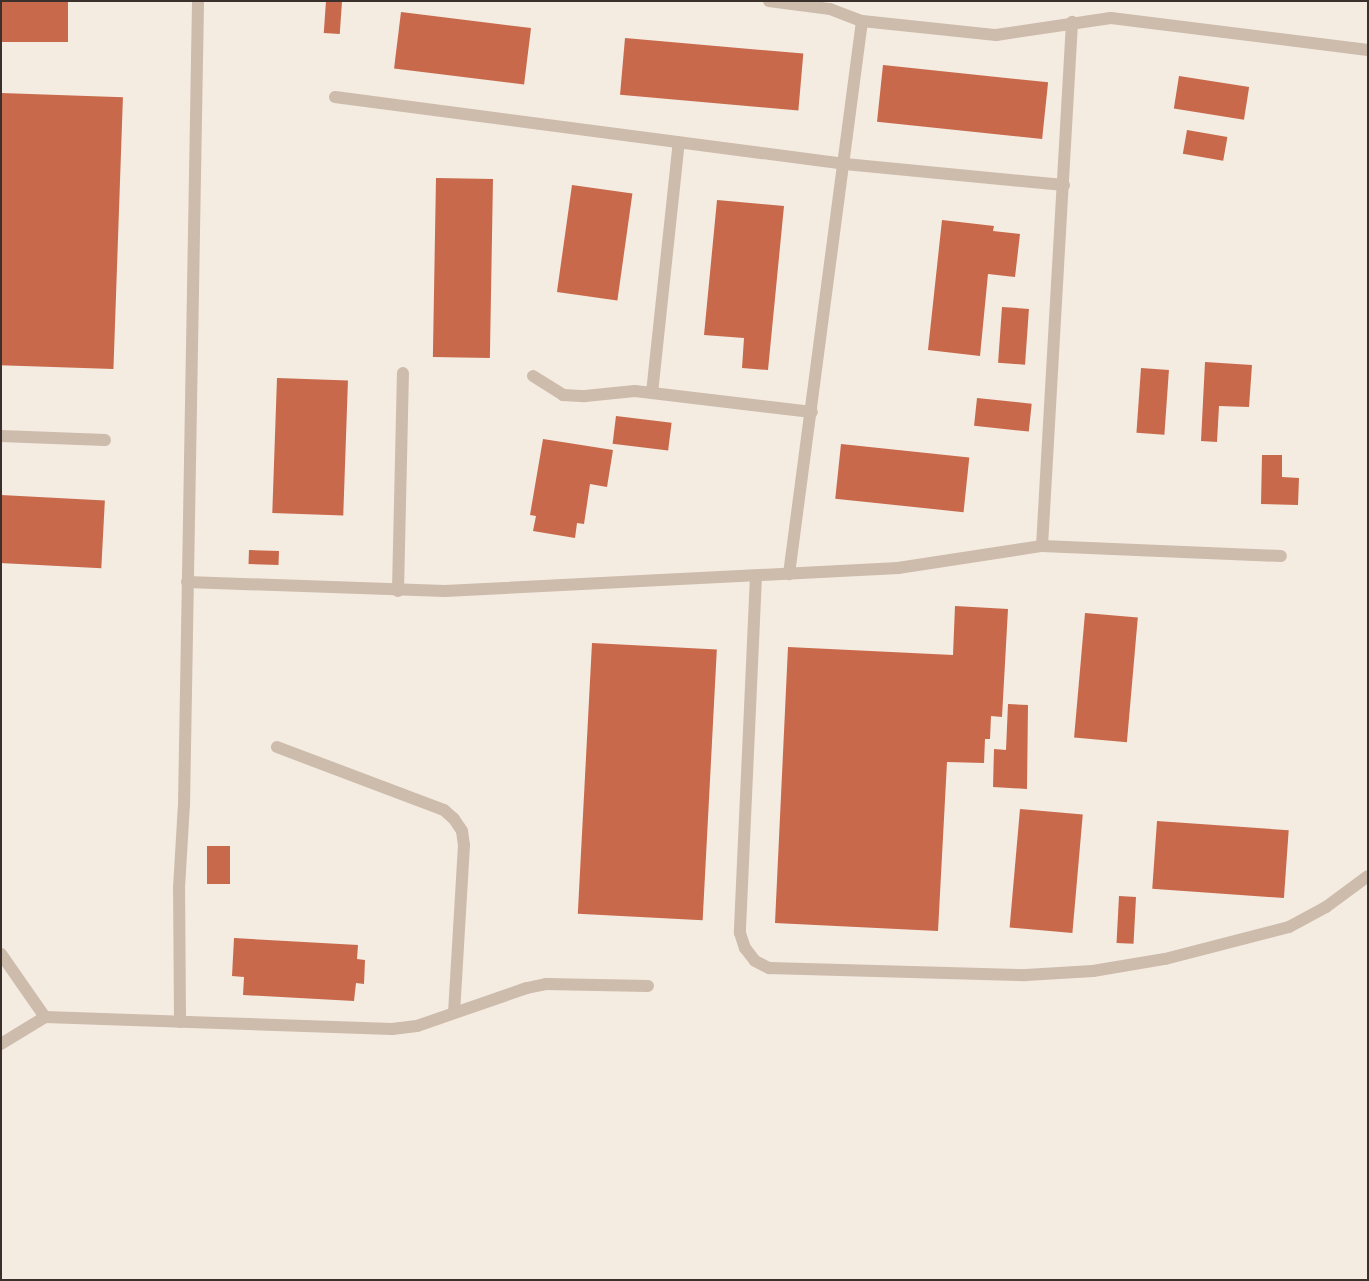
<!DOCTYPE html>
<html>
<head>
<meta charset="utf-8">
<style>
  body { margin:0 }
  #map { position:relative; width:1369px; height:1281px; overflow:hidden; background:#f4ebe1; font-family:Ubuntu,sans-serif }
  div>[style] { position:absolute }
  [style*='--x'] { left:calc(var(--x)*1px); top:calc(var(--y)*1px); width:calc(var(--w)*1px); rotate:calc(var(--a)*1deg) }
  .building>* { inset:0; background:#c8694b; transform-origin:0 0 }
  .minor>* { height:12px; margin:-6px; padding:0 6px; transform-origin:6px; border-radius:6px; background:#cdbbac }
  span { translate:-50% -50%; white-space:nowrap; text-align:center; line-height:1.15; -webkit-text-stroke:5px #fbf5ee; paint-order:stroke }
  .frame { position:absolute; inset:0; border:2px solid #3b302b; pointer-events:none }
</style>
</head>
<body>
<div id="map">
  <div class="building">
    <div style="left:1px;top:1px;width:67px;height:41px"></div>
    <div style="left:326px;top:1px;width:16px;height:32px;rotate:4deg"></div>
    <div style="left:401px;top:12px;width:131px;height:57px;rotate:7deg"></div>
    <div style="left:625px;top:38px;width:179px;height:57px;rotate:5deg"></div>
    <div style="left:883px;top:65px;width:166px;height:57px;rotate:6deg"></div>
    <div style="left:1179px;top:76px;width:71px;height:33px;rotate:9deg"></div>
    <div style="left:1px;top:93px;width:122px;height:272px;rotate:2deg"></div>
    <div style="left:1187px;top:130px;width:41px;height:24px;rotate:10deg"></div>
    <div style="left:436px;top:178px;width:57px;height:179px;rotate:1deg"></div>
    <div style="left:572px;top:185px;width:61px;height:108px;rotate:8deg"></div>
    <div style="clip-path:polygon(717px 200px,784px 206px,768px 370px,742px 368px,744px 338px,704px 335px)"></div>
    <div style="clip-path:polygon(942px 220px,994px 226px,993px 231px,1020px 234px,1015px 277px,988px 274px,980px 356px,928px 350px)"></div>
    <div style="left:1002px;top:307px;width:27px;height:56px;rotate:4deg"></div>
    <div style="clip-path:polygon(1205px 362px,1252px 365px,1249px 407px,1219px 406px,1217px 442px,1201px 441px)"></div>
    <div style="left:1141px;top:368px;width:28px;height:65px;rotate:4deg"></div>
    <div style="left:277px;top:378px;width:71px;height:135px;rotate:2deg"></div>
    <div style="left:977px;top:398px;width:55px;height:28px;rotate:6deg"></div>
    <div style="left:616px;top:416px;width:56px;height:28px;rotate:7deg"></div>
    <div style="clip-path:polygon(543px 439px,613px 450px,607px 487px,590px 484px,584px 524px,577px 523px,575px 538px,533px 531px,536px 516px,530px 515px)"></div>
    <div style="left:841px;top:444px;width:129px;height:55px;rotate:6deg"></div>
    <div style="clip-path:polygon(1262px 455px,1282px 455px,1282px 477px,1299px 478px,1298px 505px,1261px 504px)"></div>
    <div style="left:1px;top:495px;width:104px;height:68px;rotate:3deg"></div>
    <div style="left:249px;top:550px;width:30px;height:14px;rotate:2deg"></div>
    <div style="clip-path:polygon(955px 606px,1008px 609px,1002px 717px,991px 716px,990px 739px,985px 739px,984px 763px,947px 762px,938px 931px,775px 923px,788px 647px,953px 655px)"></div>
    <div style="left:1085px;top:613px;width:53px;height:125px;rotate:5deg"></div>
    <div style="left:592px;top:643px;width:125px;height:271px;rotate:3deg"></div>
    <div style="clip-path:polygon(1008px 704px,1028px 705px,1027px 789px,993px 787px,994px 749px,1006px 750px)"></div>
    <div style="left:1020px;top:809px;width:63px;height:119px;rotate:5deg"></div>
    <div style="left:1157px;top:821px;width:132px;height:68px;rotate:4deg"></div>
    <div style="left:207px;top:846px;width:23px;height:38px"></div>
    <div style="left:1119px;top:896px;width:17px;height:47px;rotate:3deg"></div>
    <div style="clip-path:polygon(234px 938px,358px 945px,357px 959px,365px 960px,364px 984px,356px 983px,354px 1001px,243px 995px,244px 977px,232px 976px)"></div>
  </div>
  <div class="minor">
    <div style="--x:769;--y:1;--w:62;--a:7.5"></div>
    <div style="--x:830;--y:9;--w:34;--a:21"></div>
    <div style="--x:862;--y:21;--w:558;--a:97.52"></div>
    <div style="--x:862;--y:21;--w:135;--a:6"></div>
    <div style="--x:996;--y:35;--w:116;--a:-8.4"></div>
    <div style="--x:1111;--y:18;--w:259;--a:7.1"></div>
    <div style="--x:335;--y:97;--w:514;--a:7.48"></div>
    <div style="--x:845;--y:164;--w:220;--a:5.5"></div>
    <div style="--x:533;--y:376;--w:36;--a:32"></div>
    <div style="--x:563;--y:395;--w:22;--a:3"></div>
    <div style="--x:585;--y:396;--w:50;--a:-5.7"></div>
    <div style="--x:635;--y:391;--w:178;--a:6.8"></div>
    <div style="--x:652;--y:393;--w:252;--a:-83.9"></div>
    <div style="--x:1;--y:436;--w:104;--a:2.2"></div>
    <div style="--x:1042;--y:546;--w:525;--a:-86.72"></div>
    <div style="--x:756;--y:576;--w:357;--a:92.6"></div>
    <div style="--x:740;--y:933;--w:16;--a:72"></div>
    <div style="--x:745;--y:948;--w:16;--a:52"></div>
    <div style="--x:755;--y:961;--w:16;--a:27"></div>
    <div style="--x:769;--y:968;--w:257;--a:1.6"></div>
    <div style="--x:1026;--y:975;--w:67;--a:-3.4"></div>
    <div style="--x:1093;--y:971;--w:73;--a:-9.5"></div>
    <div style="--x:1165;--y:959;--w:128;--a:-14.5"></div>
    <div style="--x:1289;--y:927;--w:42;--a:-28.4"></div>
    <div style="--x:1326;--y:907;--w:52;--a:-36.4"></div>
    <div style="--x:187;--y:582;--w:258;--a:2"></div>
    <div style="--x:445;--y:591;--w:454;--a:-2.9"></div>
    <div style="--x:898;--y:568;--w:146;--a:-8.7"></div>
    <div style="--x:1042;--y:546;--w:239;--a:2.4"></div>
    <div style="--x:398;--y:591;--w:218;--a:-88.7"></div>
    <div style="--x:277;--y:747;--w:178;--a:20.7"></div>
    <div style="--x:444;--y:810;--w:13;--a:42"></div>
    <div style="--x:454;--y:819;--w:14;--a:56"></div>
    <div style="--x:462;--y:831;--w:14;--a:82"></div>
    <div style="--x:464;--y:845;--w:168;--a:93.4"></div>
    <div style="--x:1;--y:954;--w:77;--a:55.1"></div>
    <div style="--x:180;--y:1022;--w:134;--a:-90.4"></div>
    <div style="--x:179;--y:888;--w:83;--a:-86.6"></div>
    <div style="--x:184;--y:805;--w:804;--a:-89"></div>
    <div style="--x:1;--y:1044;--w:52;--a:-31.5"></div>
    <div style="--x:45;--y:1017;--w:347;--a:2"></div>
    <div style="--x:392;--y:1029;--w:25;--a:-7"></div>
    <div style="--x:417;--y:1026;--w:116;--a:-19.1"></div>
    <div style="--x:527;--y:988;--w:19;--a:-12"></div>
    <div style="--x:546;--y:984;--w:102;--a:1.1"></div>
  </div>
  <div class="frame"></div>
</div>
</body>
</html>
